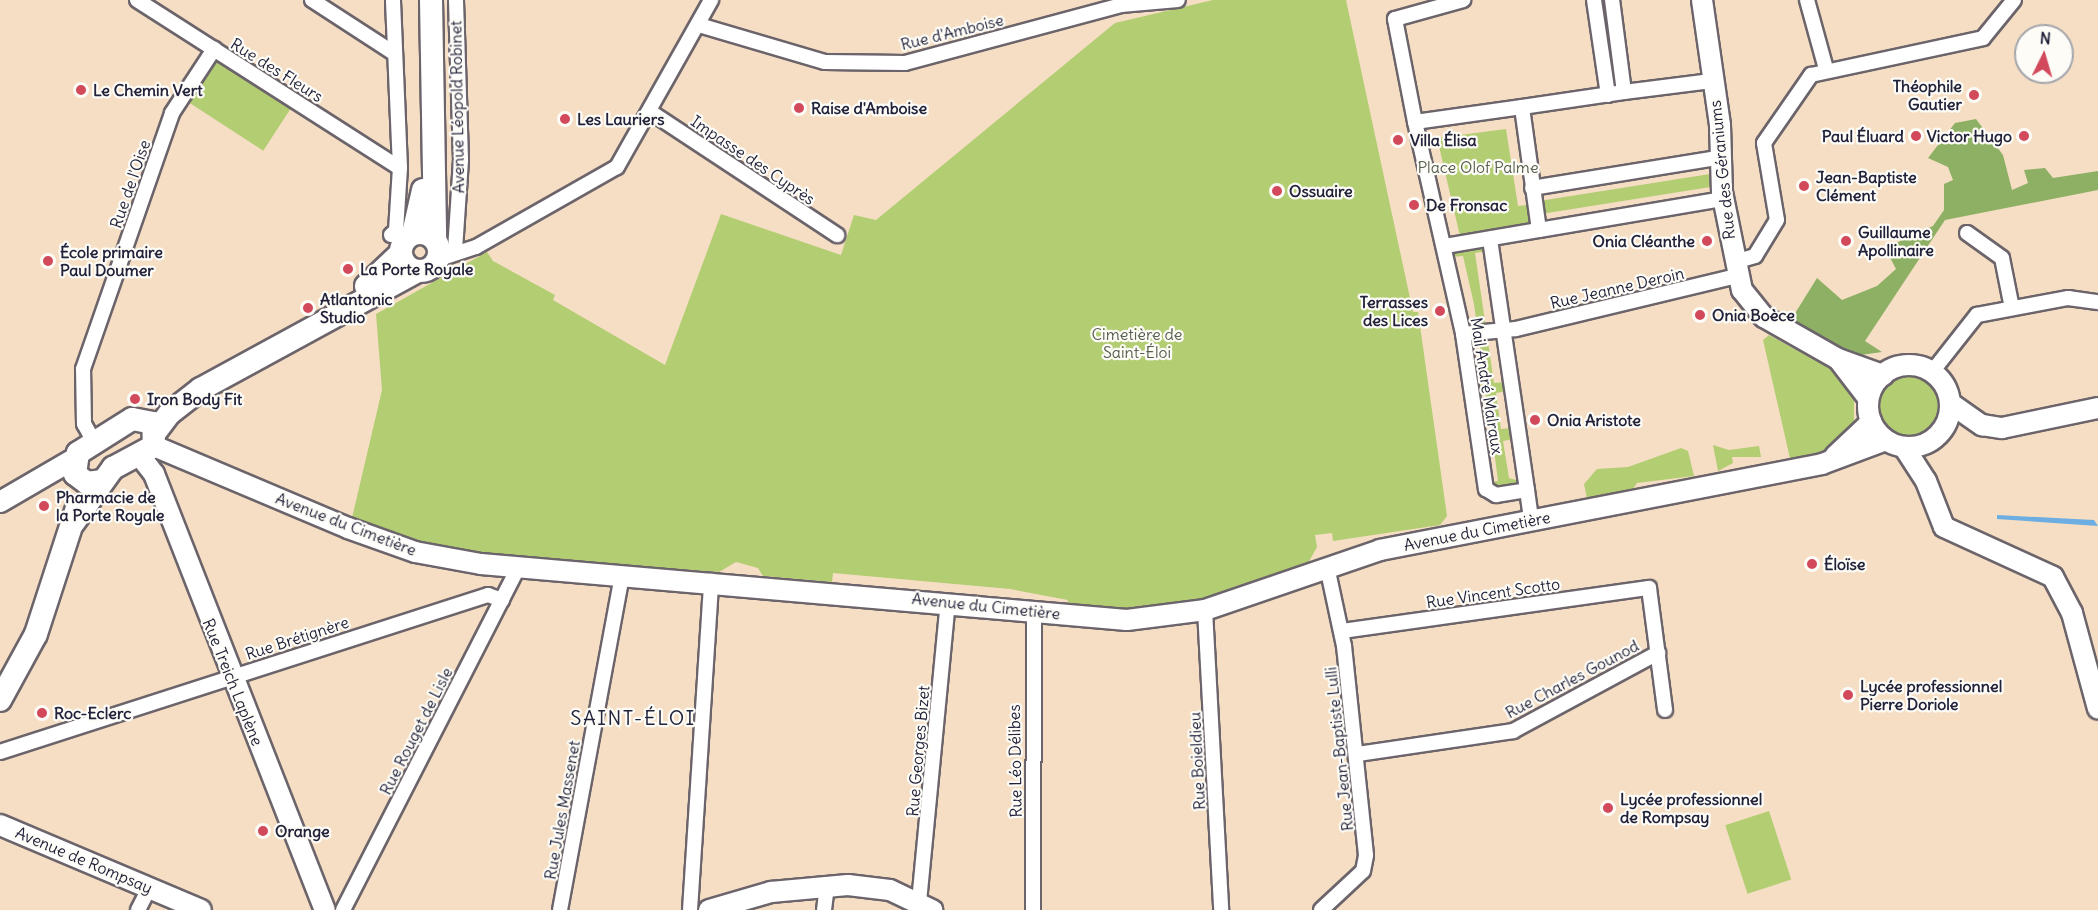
<!DOCTYPE html>
<html>
<head>
<meta charset="utf-8">
<style>
  body { margin:0 }
  #map { position:relative; width:2098px; height:910px; overflow:hidden; background:#f5dec3; font-family:Delius,sans-serif }
  div>[style] { position:absolute }
  [style*='--x'] { left:calc(var(--x)*1px); top:calc(var(--y)*1px); width:calc(var(--w)*1px); rotate:calc(var(--a)*1deg) }
  .green>* { inset:0; background:#b3cd73; transform-origin:0 0 }
  .round { border-radius:50% }
  .forest>* { inset:0; background:#8eb065 }
  .water>* { inset:0; background:#6caee1 }
  .roads { filter:drop-shadow(2px 0 #6c646b) drop-shadow(-2px 0 #6c646b) drop-shadow(0 2px #6c646b) drop-shadow(0 -2px #6c646b) }
  .street>* { height:14px; margin:-7px; padding:0 7px; transform-origin:7px; border-radius:7px; background:#fff }
  .secondary>* { height:20px; margin:-10px; padding:0 10px; transform-origin:10px; border-radius:10px; background:#fff }
  .secondary>.ring { margin:-10px; padding:0; box-sizing:content-box; background:none; border:20px solid #fff; border-radius:50% }
  .primary>* { height:22px; margin:-11px; padding:0 11px; transform-origin:11px; border-radius:11px; background:#fff }
  .primary>.ring { margin:-11px; padding:0; box-sizing:content-box; background:none; border:22px solid #fff; border-radius:50% }
  .dots>* { width:16px; height:16px; translate:-50% -50%; box-sizing:border-box; border:3px solid #fdfcf7; border-radius:50% }
  span { translate:-50% -50%; white-space:nowrap; text-align:center; line-height:1.15; -webkit-text-stroke:4.5px #fdfcf7; paint-order:stroke }
  .street-label { font-size:16px; color:#22223b }
  .poi-label { font-size:16px; color:#22223b; font-weight:700 }
  .right { translate:-100% -50%; text-align:right }
  .left { translate:0 -50%; text-align:left }
  .park-label { font-size:16px; color:#555e4f }
  .quarter-label { font-size:20px; color:#22223b; letter-spacing:1.5px }
  .north { position:absolute; left:2014px; top:24px; width:60px; height:60px; box-sizing:border-box; background:#fdfcf7; border:2px solid #a5a5ac; border-radius:50%; rotate:5deg; font-size:16px; font-weight:700; line-height:24px; text-align:center; color:#22223b }
  .north::after { content:''; display:block; margin:auto; width:21px; height:27px; background:#d1495b; clip-path:polygon(50% 0,100% 100%,50% 72%,0 100%) }
</style>
</head>
<body>
<div id="map">
  <div class="green">
    <div style="clip-path:polygon(1213px 0,1346px 0,1413px 312px,1418px 312px,1447px 516px,1440px 525px,1333px 541px,1332px 533px,1315px 535px,1317px 547px,1307px 565px,1211px 600px,1145px 612px,1067px 607px,1068px 600px,1010px 589px,833px 573px,832px 582px,763px 576px,758px 568px,736px 562px,719px 572px,521px 559px,427px 543px,352px 518px,382px 390px,376px 314px,487px 252px,493px 261px,555px 295px,553px 300px,665px 365px,721px 214px,841px 255px,854px 215px,876px 220px,1115px 23px)"></div>
    <div style="left:218px;top:57px;width:89px;height:54px;rotate:33deg"></div>
    <div style="clip-path:polygon(1506px 129px,1518px 206px,1528px 205px,1531px 224px,1460px 236px,1437px 138px)"></div>
    <div style="left:1710px;top:174px;width:13px;height:173px;rotate:81deg"></div>
    <div style="clip-path:polygon(1482px 246px,1486px 251px,1475px 253px,1494px 383px,1506px 382px,1507px 391px,1496px 393px,1501px 429px,1512px 428px,1514px 439px,1503px 441px,1509px 478px,1520px 481px,1499px 488px,1489px 482px,1498px 481px,1493px 442px,1485px 443px,1483px 432px,1491px 430px,1486px 395px,1478px 396px,1477px 386px,1485px 384px,1474px 304px,1463px 256px,1451px 257px,1453px 251px)"></div>
    <div style="clip-path:polygon(1769px 335px,1847px 378px,1854px 394px,1854px 427px,1822px 461px,1792px 467px,1763px 340px)"></div>
    <div class="round" style="left:1874px;top:373px;width:68px;height:68px"></div>
    <div style="clip-path:polygon(1713px 445px,1729px 450px,1759px 446px,1761px 457px,1732px 457px,1733px 463px,1718px 471px)"></div>
    <div style="clip-path:polygon(1681px 448px,1688px 451px,1694px 476px,1637px 483px,1633px 489px,1587px 498px,1584px 484px,1597px 469px,1628px 467px)"></div>
    <div style="left:1769px;top:811px;width:72px;height:46px;rotate:72deg"></div>
  </div>
  <div class="forest">
    <div style="clip-path:polygon(1976px 119px,2003px 155px,2012px 190px,2028px 183px,2024px 170px,2045px 168px,2053px 178px,2098px 171px,2098px 190px,1945px 220px,1865px 341px,1882px 352px,1847px 357px,1789px 323px,1817px 278px,1842px 300px,1877px 286px,1896px 269px,1885px 248px,1933px 226px,1944px 210px,1944px 184px,1953px 180px,1948px 167px,1928px 158px,1955px 123px)"></div>
  </div>
  <div class="water">
    <div style="clip-path:polygon(1997px 515px,2094px 520px,2098px 526px,1997px 519px)"></div>
  </div>
  <div class="roads">
    <div class="street">
      <div style="--x:137;--y:0;--w:312;--a:32.6"></div>
      <div style="--x:312;--y:0;--w:99;--a:33"></div>
      <div style="--x:1594;--y:0;--w:96;--a:81.6"></div>
      <div style="--x:1807;--y:0;--w:72;--a:74.6"></div>
      <div style="--x:699;--y:25;--w:131;--a:16.4"></div>
      <div style="--x:825;--y:62;--w:80;--a:0.7"></div>
      <div style="--x:905;--y:63;--w:224;--a:-15"></div>
      <div style="--x:1121;--y:5;--w:57;--a:-5"></div>
      <div style="--x:1624;--y:92;--w:88;--a:-7.2"></div>
      <div style="--x:1522;--y:107;--w:103;--a:-8.4"></div>
      <div style="--x:1624;--y:92;--w:93;--a:-97.4"></div>
      <div style="--x:652;--y:113;--w:222;--a:33.4"></div>
      <div style="--x:1415;--y:122;--w:105;--a:-101"></div>
      <div style="--x:1395;--y:19;--w:71;--a:-15.6"></div>
      <div style="--x:1532;--y:188;--w:188;--a:-9.2"></div>
      <div style="--x:1539;--y:230;--w:187;--a:-9.6"></div>
      <div style="--x:1967;--y:233;--w:43;--a:35.5"></div>
      <div style="--x:2002;--y:258;--w:51;--a:78.7"></div>
      <div style="--x:391;--y:235;--w:6;--a:-39"></div>
      <div style="--x:396;--y:231;--w:63;--a:-86.4"></div>
      <div style="--x:400;--y:168;--w:168;--a:-92.4"></div>
      <div style="--x:1445;--y:246;--w:95;--a:-9.7"></div>
      <div style="--x:1539;--y:230;--w:124;--a:-97.9"></div>
      <div style="--x:1522;--y:107;--w:108;--a:172"></div>
      <div style="--x:1415;--y:122;--w:217;--a:77.2"></div>
      <div style="--x:1463;--y:334;--w:157;--a:81.6"></div>
      <div style="--x:1486;--y:489;--w:12;--a:31"></div>
      <div style="--x:1496;--y:495;--w:31;--a:-9"></div>
      <div style="--x:1527;--y:490;--w:254;--a:-98.4"></div>
      <div style="--x:455;--y:250;--w:90;--a:-86.2"></div>
      <div style="--x:461;--y:160;--w:160;--a:-91.8"></div>
      <div style="--x:439;--y:259;--w:39;--a:-18"></div>
      <div style="--x:476;--y:247;--w:162;--a:-29.6"></div>
      <div style="--x:617;--y:167;--w:192;--a:-60.6"></div>
      <div style="--x:1734;--y:262;--w:22;--a:-16"></div>
      <div style="--x:1755;--y:256;--w:42;--a:-58.6"></div>
      <div style="--x:1777;--y:220;--w:78;--a:-99.6"></div>
      <div style="--x:1764;--y:143;--w:83;--a:-55.3"></div>
      <div style="--x:1811;--y:75;--w:176;--a:-12.1"></div>
      <div style="--x:1983;--y:38;--w:49;--a:-50.8"></div>
      <div style="--x:1463;--y:334;--w:53;--a:-5.4"></div>
      <div style="--x:1516;--y:329;--w:227;--a:-13.5"></div>
      <div style="--x:1932;--y:372;--w:73;--a:-51.7"></div>
      <div style="--x:1977;--y:315;--w:93;--a:-10.6"></div>
      <div style="--x:2068;--y:298;--w:30;--a:8"></div>
      <div style="--x:93;--y:440;--w:18;--a:-119"></div>
      <div style="--x:84;--y:424;--w:55;--a:-91"></div>
      <div style="--x:83;--y:369;--w:271;--a:-70.8"></div>
      <div style="--x:172;--y:113;--w:77;--a:-56.7"></div>
      <div style="--x:1527;--y:490;--w:30;--a:82"></div>
      <div style="--x:1205;--y:610;--w:300;--a:86.9"></div>
      <div style="--x:1342;--y:631;--w:310;--a:-8"></div>
      <div style="--x:1649;--y:588;--w:123;--a:82.5"></div>
      <div style="--x:0;--y:752;--w:513;--a:-17.83"></div>
      <div style="--x:488;--y:595;--w:15;--a:20"></div>
      <div style="--x:1358;--y:754;--w:157;--a:-8.4"></div>
      <div style="--x:1513;--y:731;--w:165;--a:-28.3"></div>
      <div style="--x:919;--y:902;--w:301;--a:-84.5"></div>
      <div style="--x:138;--y:910;--w:25;--a:-63"></div>
      <div style="--x:343;--y:910;--w:384;--a:-62.9"></div>
      <div style="--x:560;--y:910;--w:342;--a:-79.5"></div>
      <div style="--x:690;--y:910;--w:330;--a:-86.3"></div>
      <div style="--x:824;--y:910;--w:25;--a:-83"></div>
      <div style="--x:1033;--y:910;--w:299;--a:-89.8"></div>
      <div style="--x:1321;--y:910;--w:57;--a:-42.9"></div>
      <div style="--x:1363;--y:871;--w:16;--a:-79"></div>
      <div style="--x:1366;--y:855;--w:210;--a:-96"></div>
      <div style="--x:1344;--y:646;--w:81;--a:-102.1"></div>
    </div>
    <div class="secondary">
      <div style="--x:1702;--y:0;--w:126;--a:81.8"></div>
      <div style="--x:1720;--y:125;--w:67;--a:88.3"></div>
      <div style="--x:1722;--y:192;--w:100;--a:78.5"></div>
      <div style="--x:1742;--y:290;--w:35;--a:51"></div>
      <div style="--x:1764;--y:317;--w:85;--a:29.6"></div>
      <div style="--x:1838;--y:359;--w:48;--a:19.6"></div>
      <div style="--x:1838;--y:359;--w:49;--a:52.4"></div>
      <div class="ring" style="left:1868px;top:365px;width:62px;height:62px"></div>
      <div style="--x:1950;--y:403;--w:39;--a:35"></div>
      <div style="--x:1982;--y:425;--w:20;--a:9"></div>
      <div style="--x:2002;--y:428;--w:98;--a:-11.8"></div>
      <div style="--x:154;--y:446;--w:211;--a:22.9"></div>
      <div style="--x:348;--y:528;--w:71;--a:19.7"></div>
      <div style="--x:415;--y:552;--w:67;--a:10.3"></div>
      <div style="--x:481;--y:564;--w:648;--a:4.95"></div>
      <div style="--x:1127;--y:620;--w:79;--a:-7.3"></div>
      <div style="--x:1205;--y:610;--w:185;--a:-18.9"></div>
      <div style="--x:1380;--y:550;--w:450;--a:-11"></div>
      <div style="--x:1822;--y:464;--w:68;--a:-20.6"></div>
      <div style="--x:1904;--y:447;--w:40;--a:57.1"></div>
      <div style="--x:1926;--y:481;--w:49;--a:68.6"></div>
      <div style="--x:1944;--y:527;--w:120;--a:24.6"></div>
      <div style="--x:2053;--y:577;--w:41;--a:62.2"></div>
      <div style="--x:2072;--y:613;--w:99;--a:74.8"></div>
      <div style="--x:140;--y:456;--w:23;--a:52"></div>
      <div style="--x:154;--y:474;--w:468;--a:68.6"></div>
      <div style="--x:1835;--y:456;--w:50;--a:-43.4"></div>
      <div style="--x:0;--y:502;--w:86;--a:-30.2"></div>
      <div style="--x:0;--y:825;--w:218;--a:22.9"></div>
      <div style="--x:709;--y:910;--w:65;--a:-16.2"></div>
      <div style="--x:771;--y:892;--w:77;--a:-5.2"></div>
      <div style="--x:848;--y:885;--w:42;--a:6.8"></div>
      <div style="--x:890;--y:890;--w:47;--a:25.5"></div>
    </div>
    <div class="primary">
      <div style="--x:431;--y:0;--w:238;--a:89"></div>
      <div class="ring" style="left:401px;top:233px;width:16px;height:16px"></div>
      <div style="--x:413;--y:234;--w:45;--a:-77.2"></div>
      <div style="--x:366;--y:286;--w:48;--a:-43.3"></div>
      <div style="--x:157;--y:430;--w:21;--a:-53"></div>
      <div style="--x:170;--y:413;--w:39;--a:-38"></div>
      <div style="--x:201;--y:389;--w:246;--a:-28.6"></div>
      <div style="--x:74;--y:522;--w:67;--a:-54.2"></div>
      <div style="--x:113;--y:468;--w:47;--a:-28.2"></div>
      <div style="--x:154;--y:446;--w:23;--a:-92"></div>
      <div style="--x:153;--y:423;--w:21;--a:-169"></div>
      <div style="--x:132;--y:419;--w:64;--a:147.8"></div>
      <div style="--x:78;--y:453;--w:21;--a:98"></div>
      <div style="--x:75;--y:474;--w:15;--a:37"></div>
      <div style="--x:87;--y:483;--w:14;--a:-8"></div>
      <div style="--x:0;--y:700;--w:75;--a:-61.4"></div>
      <div style="--x:36;--y:634;--w:133;--a:-72"></div>
    </div>
  </div>
  <div class="dots">
    <div style="left:81px;top:90px;background:#d1495b"></div>
    <div style="left:1974px;top:95px;background:#d1495b"></div>
    <div style="left:799px;top:108px;background:#d1495b"></div>
    <div style="left:565px;top:119px;background:#d1495b"></div>
    <div style="left:1916px;top:136px;background:#d1495b"></div>
    <div style="left:2024px;top:136px;background:#d1495b"></div>
    <div style="left:1398px;top:140px;background:#d1495b"></div>
    <div style="left:1804px;top:186px;background:#d1495b"></div>
    <div style="left:1277px;top:191px;background:#d1495b"></div>
    <div style="left:1414px;top:205px;background:#d1495b"></div>
    <div style="left:1707px;top:241px;background:#d1495b"></div>
    <div style="left:1846px;top:241px;background:#d1495b"></div>
    <div style="left:48px;top:261px;background:#d1495b"></div>
    <div style="left:348px;top:269px;background:#d1495b"></div>
    <div style="left:308px;top:308px;background:#d1495b"></div>
    <div style="left:1440px;top:311px;background:#d1495b"></div>
    <div style="left:1700px;top:315px;background:#d1495b"></div>
    <div style="left:135px;top:399px;background:#d1495b"></div>
    <div style="left:1535px;top:420px;background:#d1495b"></div>
    <div style="left:44px;top:506px;background:#d1495b"></div>
    <div style="left:1812px;top:564px;background:#d1495b"></div>
    <div style="left:1848px;top:695px;background:#d1495b"></div>
    <div style="left:42px;top:713px;background:#d1495b"></div>
    <div style="left:1608px;top:808px;background:#d1495b"></div>
    <div style="left:263px;top:831px;background:#d1495b"></div>
  </div>
  <div class="street-label">
    <span style="left:952px;top:32px;rotate:-14deg">Rue d'Amboise</span>
    <span style="left:277px;top:70px;rotate:32deg">Rue des Fleurs</span>
    <span style="left:457px;top:107px;rotate:-91deg">Avenue Léopold Robinet</span>
    <span style="left:753px;top:160px;rotate:34deg">Impasse des Cyprès</span>
    <span style="left:1722px;top:170px;rotate:-96deg">Rue des Géraniums</span>
    <span style="left:130px;top:184px;rotate:-71deg">Rue de l'Oise</span>
    <span style="left:1617px;top:288px;rotate:-13deg">Rue Jeanne Deroin</span>
    <span style="left:1487px;top:386px;rotate:81deg">Mail André Malraux</span>
    <span style="left:346px;top:524px;rotate:21deg">Avenue du Cimetière</span>
    <span style="left:1477px;top:531px;rotate:-11deg">Avenue du Cimetière</span>
    <span style="left:1493px;top:593px;rotate:-8deg">Rue Vincent Scotto</span>
    <span style="left:986px;top:606px;rotate:6deg">Avenue du Cimetière</span>
    <span style="left:297px;top:638px;rotate:-18deg">Rue Brétignère</span>
    <span style="left:1572px;top:679px;rotate:-28deg">Rue Charles Gounod</span>
    <span style="left:233px;top:682px;rotate:68deg">Rue Treich Laplène</span>
    <span style="left:416px;top:731px;rotate:-63deg">Rue Rouget de Lisle</span>
    <span style="left:1339px;top:749px;rotate:-96deg">Rue Jean-Baptiste Lulli</span>
    <span style="left:918px;top:751px;rotate:-85deg">Rue Georges Bizet</span>
    <span style="left:1015px;top:761px;rotate:-91deg">Rue Léo Délibes</span>
    <span style="left:1197px;top:761px;rotate:-93deg">Rue Boieldieu</span>
    <span style="left:562px;top:810px;rotate:-80deg">Rue Jules Massenet</span>
    <span style="left:84px;top:860px;rotate:23deg">Avenue de Rompsay</span>
  </div>
  <div class="poi-label">
    <span class="right" style="left:1962px;top:95px">Théophile<br>Gautier</span>
    <span class="left" style="left:93px;top:90px">Le Chemin Vert</span>
    <span class="left" style="left:811px;top:108px">Raise d'Amboise</span>
    <span class="left" style="left:577px;top:119px">Les Lauriers</span>
    <span class="right" style="left:1904px;top:136px">Paul Éluard</span>
    <span class="right" style="left:2012px;top:136px">Victor Hugo</span>
    <span class="left" style="left:1410px;top:140px">Villa Élisa</span>
    <span class="left" style="left:1816px;top:186px">Jean-Baptiste<br>Clément</span>
    <span class="left" style="left:1289px;top:191px">Ossuaire</span>
    <span class="left" style="left:1426px;top:205px">De Fronsac</span>
    <span class="left" style="left:1858px;top:241px">Guillaume<br>Apollinaire</span>
    <span class="right" style="left:1695px;top:241px">Onia Cléanthe</span>
    <span class="left" style="left:60px;top:261px">École primaire<br>Paul Doumer</span>
    <span class="left" style="left:360px;top:269px">La Porte Royale</span>
    <span class="left" style="left:320px;top:308px">Atlantonic<br>Studio</span>
    <span class="right" style="left:1428px;top:311px">Terrasses<br>des Lices</span>
    <span class="left" style="left:1712px;top:315px">Onia Boèce</span>
    <span class="left" style="left:147px;top:399px">Iron Body Fit</span>
    <span class="left" style="left:1547px;top:420px">Onia Aristote</span>
    <span class="left" style="left:56px;top:506px">Pharmacie de<br>la Porte Royale</span>
    <span class="left" style="left:1824px;top:564px">Éloïse</span>
    <span class="left" style="left:1860px;top:695px">Lycée professionnel<br>Pierre Doriole</span>
    <span class="left" style="left:54px;top:713px">Roc-Eclerc</span>
    <span class="left" style="left:1620px;top:808px">Lycée professionnel<br>de Rompsay</span>
    <span class="left" style="left:275px;top:831px">Orange</span>
  </div>
  <div class="park-label">
    <span style="left:1478px;top:167px">Place Olof Palme</span>
    <span style="left:1137px;top:343px">Cimetière de<br>Saint-Éloi</span>
  </div>
  <div class="quarter-label">
    <span style="left:633px;top:717px">SAINT-ÉLOI</span>
  </div>
  <div class="north">N</div>
</div>
</body>
</html>
